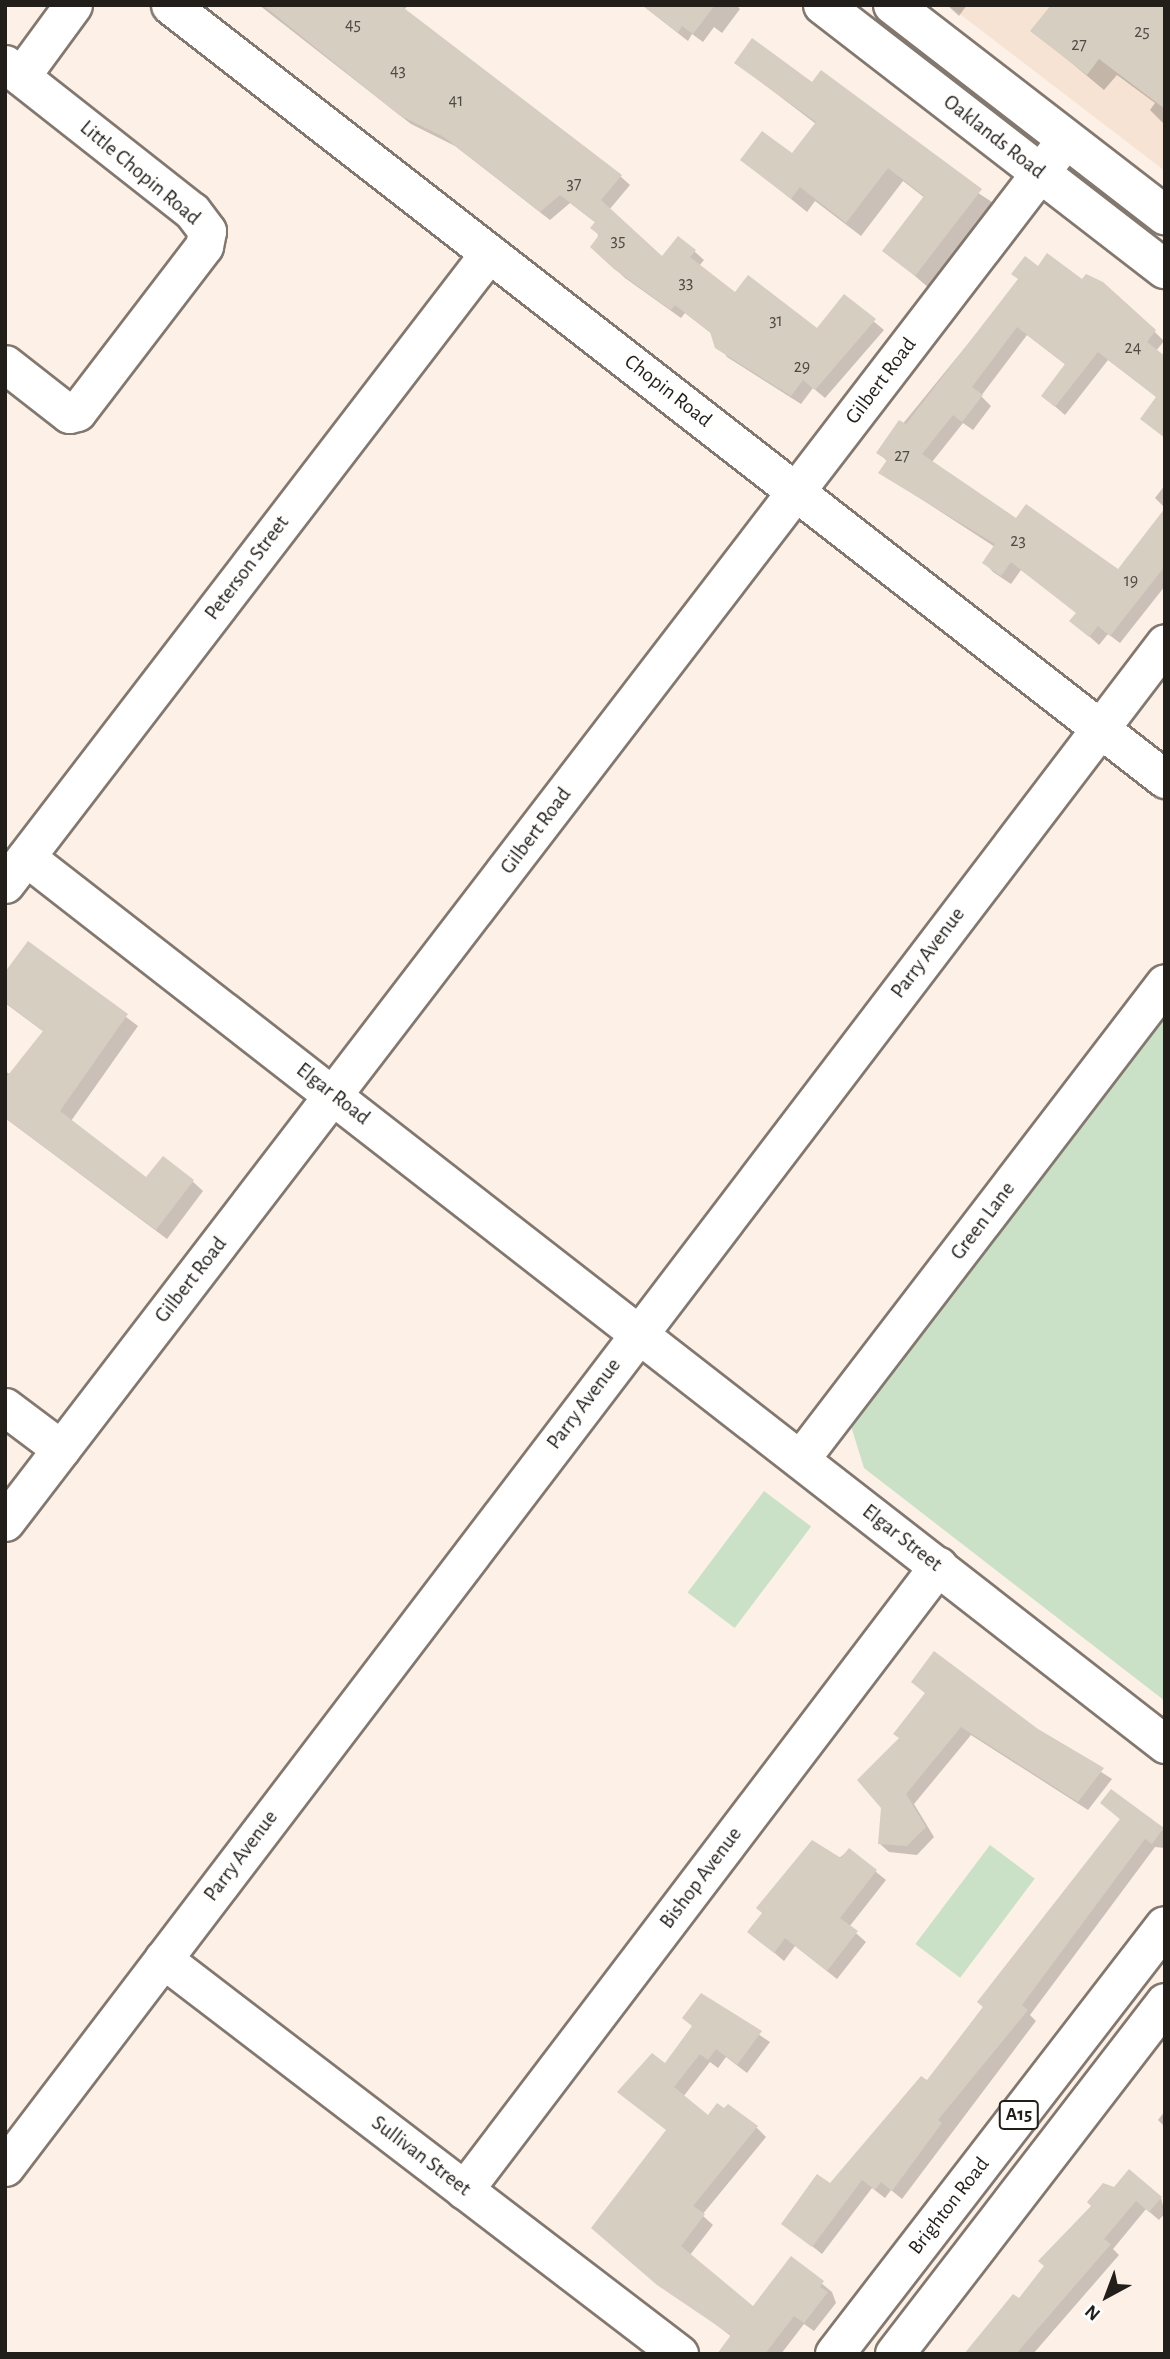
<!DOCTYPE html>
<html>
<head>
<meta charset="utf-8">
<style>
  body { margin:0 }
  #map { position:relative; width:1170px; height:2359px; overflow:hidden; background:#fdf0e6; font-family:"Alegreya Sans",sans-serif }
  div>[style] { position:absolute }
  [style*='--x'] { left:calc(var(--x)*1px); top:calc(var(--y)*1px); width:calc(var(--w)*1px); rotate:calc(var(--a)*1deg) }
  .built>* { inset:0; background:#f6e3d4 }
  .green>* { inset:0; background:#cae1c7; transform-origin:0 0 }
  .shadow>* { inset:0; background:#0003 }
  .building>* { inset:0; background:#d6cec1 }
  .roads { filter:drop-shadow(2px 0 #83786f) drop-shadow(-2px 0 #83786f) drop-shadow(0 2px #83786f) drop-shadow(0 -2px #83786f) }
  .minor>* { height:37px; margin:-18.5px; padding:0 18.5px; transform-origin:18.5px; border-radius:18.5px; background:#fff }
  .major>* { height:38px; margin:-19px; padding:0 19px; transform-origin:19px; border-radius:19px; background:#fff }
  span { translate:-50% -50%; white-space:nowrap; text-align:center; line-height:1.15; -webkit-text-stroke:6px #fff; paint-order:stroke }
  .number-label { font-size:18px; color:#4f4a44 }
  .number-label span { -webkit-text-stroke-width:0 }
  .shield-label span { padding:2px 5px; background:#fff; border:2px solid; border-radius:5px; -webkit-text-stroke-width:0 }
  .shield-label { font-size:19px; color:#221e1a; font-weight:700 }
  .street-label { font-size:21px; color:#221e1a }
  .frame { position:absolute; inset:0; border:7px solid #221e1a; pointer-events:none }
  .north { position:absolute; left:1072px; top:2261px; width:70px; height:70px; -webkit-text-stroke:5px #fff; paint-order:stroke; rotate:221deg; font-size:19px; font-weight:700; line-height:28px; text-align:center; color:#221e1a }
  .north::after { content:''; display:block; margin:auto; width:24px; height:32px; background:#221e1a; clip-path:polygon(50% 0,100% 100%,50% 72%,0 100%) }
</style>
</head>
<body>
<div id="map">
  <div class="built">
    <div style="clip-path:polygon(948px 5px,1165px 5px,1165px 171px)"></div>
  </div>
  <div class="green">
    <div style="clip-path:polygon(1165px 1010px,1165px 1701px,864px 1468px,850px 1423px)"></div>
    <div style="left:764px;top:1491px;width:59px;height:127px;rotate:37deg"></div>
    <div style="left:990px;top:1845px;width:56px;height:124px;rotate:37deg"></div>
  </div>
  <div class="shadow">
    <div style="clip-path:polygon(259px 5px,408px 5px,404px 10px,620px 176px,630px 185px,609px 210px,663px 259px,694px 251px,704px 260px,699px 266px,735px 295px,818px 331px,844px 297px,884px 330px,825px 398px,813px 388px,801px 404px,727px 357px,712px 334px,685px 313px,681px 318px,625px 278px,601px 256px,596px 223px,570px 203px,550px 220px,455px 146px,411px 124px)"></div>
    <div style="clip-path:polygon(642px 5px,736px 5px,740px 9px,722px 33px,714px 27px,703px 42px,692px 34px,688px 41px)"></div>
    <div style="clip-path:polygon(947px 5px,967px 5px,959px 16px)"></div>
    <div style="clip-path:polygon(1165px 5px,1165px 125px,1150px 110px,1155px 103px,1117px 75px,1104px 90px,1033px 31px)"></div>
    <div style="clip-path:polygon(736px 63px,813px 85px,995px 204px,930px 289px,885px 250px,925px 198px,903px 181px,861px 236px,815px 201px,807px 212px,743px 160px,792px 156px,816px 124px)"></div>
    <div style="clip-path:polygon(1038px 268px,1117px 295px,1164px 341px,1156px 351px,1165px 358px,1165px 438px,1142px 418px,1158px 398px,1108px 360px,1065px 415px,1043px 396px,1066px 365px,1027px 335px,981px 396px,991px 406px,973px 430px,963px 423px,932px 462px,1016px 521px,1118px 571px,1165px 511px,1165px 586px,1120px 643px,1108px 634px,1099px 645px,1072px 621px,1078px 614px,1021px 570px,1011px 584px,993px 572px,984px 562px,995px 547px,881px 473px,888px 462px,879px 453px,1020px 280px)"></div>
    <div style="clip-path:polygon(1165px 485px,1165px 508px,1155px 498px)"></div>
    <div style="clip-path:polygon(29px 944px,138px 1026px,71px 1121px,147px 1180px,192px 1181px,203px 1191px,167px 1239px,5px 1118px,5px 1071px,11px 1075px,44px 1032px,5px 1003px,5px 975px)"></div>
    <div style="clip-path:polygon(913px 1682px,1037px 1731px,1112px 1779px,1088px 1810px,971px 1735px,914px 1804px,934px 1837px,917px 1855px,889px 1852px,879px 1843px,901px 1739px,926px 1694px)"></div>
    <div style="clip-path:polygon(1111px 1791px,1165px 1832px,1165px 1848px,1155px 1847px,1030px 2015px,1036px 2021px,902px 2199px,891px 2190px,885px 2198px,872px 2188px,822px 2254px,783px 2223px,831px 2186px,927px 2083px,1121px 1820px,1102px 1803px)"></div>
    <div style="clip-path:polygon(849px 1850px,886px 1880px,849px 1927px,866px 1942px,837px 1979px,795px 1946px,784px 1961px,750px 1932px)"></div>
    <div style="clip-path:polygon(701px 1996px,770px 2042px,747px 2073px,726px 2057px,718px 2068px,710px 2062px,683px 2097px,708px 2117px,756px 2127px,766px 2137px,702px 2215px,713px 2225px,690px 2255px,753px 2309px,792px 2259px,832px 2292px,836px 2303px,814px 2331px,804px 2324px,781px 2354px,731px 2354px,732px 2337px,602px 2237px,668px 2131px,665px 2065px,694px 2027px)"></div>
    <div style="clip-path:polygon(1165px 2111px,1165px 2127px,1158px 2120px)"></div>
    <div style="clip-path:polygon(1161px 2198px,1165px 2213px,1159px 2220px,1146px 2209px,1113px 2249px,1119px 2255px,1033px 2354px,965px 2354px,1019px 2301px,1093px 2206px)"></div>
  </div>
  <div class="building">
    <div style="clip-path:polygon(263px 5px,400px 5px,622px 175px,601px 200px,662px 256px,678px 236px,696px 250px,690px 257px,735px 292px,748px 275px,817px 328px,844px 294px,876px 319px,815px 390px,803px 380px,791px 396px,715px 348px,710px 332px,675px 305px,671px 310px,614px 269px,590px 247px,599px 235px,590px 228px,595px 222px,560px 195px,540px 212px,444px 137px,399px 115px)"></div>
    <div style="clip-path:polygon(642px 5px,715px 5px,693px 34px,682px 26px,678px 33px)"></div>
    <div style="clip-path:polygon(1051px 5px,1165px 5px,1165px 109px,1099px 59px,1087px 75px,1030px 31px)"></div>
    <div style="clip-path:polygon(752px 38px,812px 82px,821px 70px,982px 189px,915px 276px,882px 251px,924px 196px,888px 168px,846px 223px,800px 187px,791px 199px,740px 160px,762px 131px,792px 153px,816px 122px,734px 63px)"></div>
    <div style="clip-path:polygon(1047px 253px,1082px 279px,1086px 274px,1103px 282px,1156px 330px,1147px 342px,1165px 356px,1165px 438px,1140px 419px,1156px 397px,1098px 352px,1055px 407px,1041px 396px,1065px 364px,1017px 327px,972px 387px,983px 395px,962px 422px,953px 415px,922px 454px,1016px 518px,1026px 504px,1118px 569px,1165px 508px,1165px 566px,1110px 636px,1098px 626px,1089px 637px,1069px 621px,1076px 613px,1011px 562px,1001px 576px,982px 563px,995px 544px,878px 473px,887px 460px,876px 453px,899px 420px,906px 424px,1018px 279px,1011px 274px,1025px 256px,1038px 266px)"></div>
    <div style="clip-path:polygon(28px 941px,128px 1014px,60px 1111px,146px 1177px,163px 1156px,194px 1180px,156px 1230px,5px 1118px,5px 1079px,43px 1031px,5px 1002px,5px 972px)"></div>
    <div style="clip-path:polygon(934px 1651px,1038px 1729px,1104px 1768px,1078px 1802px,961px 1727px,906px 1794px,926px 1827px,907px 1846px,878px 1844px,881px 1808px,857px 1780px,899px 1738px,893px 1734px,925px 1693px,911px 1682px)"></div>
    <div style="clip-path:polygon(1111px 1789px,1164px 1828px,1152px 1844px,1145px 1839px,1022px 2005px,1028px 2010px,938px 2120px,942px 2123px,892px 2191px,881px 2182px,875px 2190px,862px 2180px,812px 2247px,781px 2224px,817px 2174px,830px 2183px,921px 2076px,927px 2080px,983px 2007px,977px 2002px,1120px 1819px,1100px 1803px)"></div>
    <div style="clip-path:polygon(812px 1840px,841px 1858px,849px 1848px,877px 1870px,840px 1918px,858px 1931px,827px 1971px,785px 1938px,774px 1953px,747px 1932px,762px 1913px,756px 1908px)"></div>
    <div style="clip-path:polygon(701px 1993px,762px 2031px,737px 2065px,716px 2049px,708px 2060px,700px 2054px,674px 2087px,708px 2115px,717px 2103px,724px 2108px,728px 2104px,758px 2126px,693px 2206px,705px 2214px,681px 2246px,753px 2306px,791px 2256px,824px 2281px,820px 2287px,828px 2292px,804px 2323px,794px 2316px,765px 2354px,717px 2354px,731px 2335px,657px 2285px,591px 2228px,666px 2130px,617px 2092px,652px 2053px,665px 2063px,692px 2026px,682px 2018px)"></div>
    <div style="clip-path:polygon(1129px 2169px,1162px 2197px,1149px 2212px,1136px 2201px,1104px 2239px,1111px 2244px,1016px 2354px,964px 2354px,1013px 2294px,1019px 2298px,1044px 2266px,1038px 2261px,1091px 2206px,1087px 2202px,1103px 2183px,1114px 2187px)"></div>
  </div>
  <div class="roads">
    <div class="minor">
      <div style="--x:170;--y:5;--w:1261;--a:37.88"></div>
      <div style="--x:5;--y:64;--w:238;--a:38.2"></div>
      <div style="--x:192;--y:211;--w:25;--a:53"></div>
      <div style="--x:207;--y:231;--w:15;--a:101"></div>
      <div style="--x:204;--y:246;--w:209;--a:127.4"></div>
      <div style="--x:77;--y:412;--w:8;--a:166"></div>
      <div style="--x:69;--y:414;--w:81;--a:-142"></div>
      <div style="--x:21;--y:76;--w:88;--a:-53.8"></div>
      <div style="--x:26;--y:857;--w:1444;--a:37.91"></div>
      <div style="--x:5;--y:884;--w:795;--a:-52.51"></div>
      <div style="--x:5;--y:1407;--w:70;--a:36.9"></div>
      <div style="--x:801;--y:1458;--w:598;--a:-52.54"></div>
      <div style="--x:5;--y:1522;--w:1743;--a:-52.51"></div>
      <div style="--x:163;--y:1959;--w:650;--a:37.43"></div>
      <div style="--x:5;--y:2167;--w:1915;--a:-52.72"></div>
      <div style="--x:464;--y:2190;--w:784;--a:-52.78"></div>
    </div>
    <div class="major">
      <div style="--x:823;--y:5;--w:432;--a:37.7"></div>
      <div style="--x:893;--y:5;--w:344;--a:37.7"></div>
      <div style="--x:835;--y:2354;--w:540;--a:-52.37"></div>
      <div style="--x:895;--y:2354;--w:443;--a:-52.4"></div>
    </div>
  </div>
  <div class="number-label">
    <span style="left:353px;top:25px">45</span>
    <span style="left:1142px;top:32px">25</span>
    <span style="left:1079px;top:45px">27</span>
    <span style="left:398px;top:71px">43</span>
    <span style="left:456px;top:101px">41</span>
    <span style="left:574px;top:184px">37</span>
    <span style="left:618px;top:241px">35</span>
    <span style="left:686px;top:283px">33</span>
    <span style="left:776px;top:321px">31</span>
    <span style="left:1133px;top:348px">24</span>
    <span style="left:802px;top:367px">29</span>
    <span style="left:902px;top:456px">27</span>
    <span style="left:1018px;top:541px">23</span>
    <span style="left:1131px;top:581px">19</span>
  </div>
  <div class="shield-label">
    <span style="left:1019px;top:2115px">A15</span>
  </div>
  <div class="street-label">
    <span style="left:994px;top:137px;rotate:38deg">Oaklands Road</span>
    <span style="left:140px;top:173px;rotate:40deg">Little Chopin Road</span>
    <span style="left:881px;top:381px;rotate:-53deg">Gilbert Road</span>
    <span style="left:668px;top:391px;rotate:38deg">Chopin Road</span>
    <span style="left:247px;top:568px;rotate:-53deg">Peterson Street</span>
    <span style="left:536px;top:831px;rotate:-53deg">Gilbert Road</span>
    <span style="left:928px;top:953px;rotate:-53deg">Parry Avenue</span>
    <span style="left:333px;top:1094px;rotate:38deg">Elgar Road</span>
    <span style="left:983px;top:1221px;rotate:-53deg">Green Lane</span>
    <span style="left:191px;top:1280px;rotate:-52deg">Gilbert Road</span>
    <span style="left:584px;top:1404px;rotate:-53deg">Parry Avenue</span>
    <span style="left:902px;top:1538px;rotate:38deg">Elgar Street</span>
    <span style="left:241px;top:1856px;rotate:-53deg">Parry Avenue</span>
    <span style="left:701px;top:1878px;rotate:-53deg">Bishop Avenue</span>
    <span style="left:421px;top:2156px;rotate:37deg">Sullivan Street</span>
    <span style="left:949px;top:2206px;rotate:-52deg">Brighton Road</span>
  </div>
  <div class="frame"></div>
  <div class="north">N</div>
</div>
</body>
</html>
